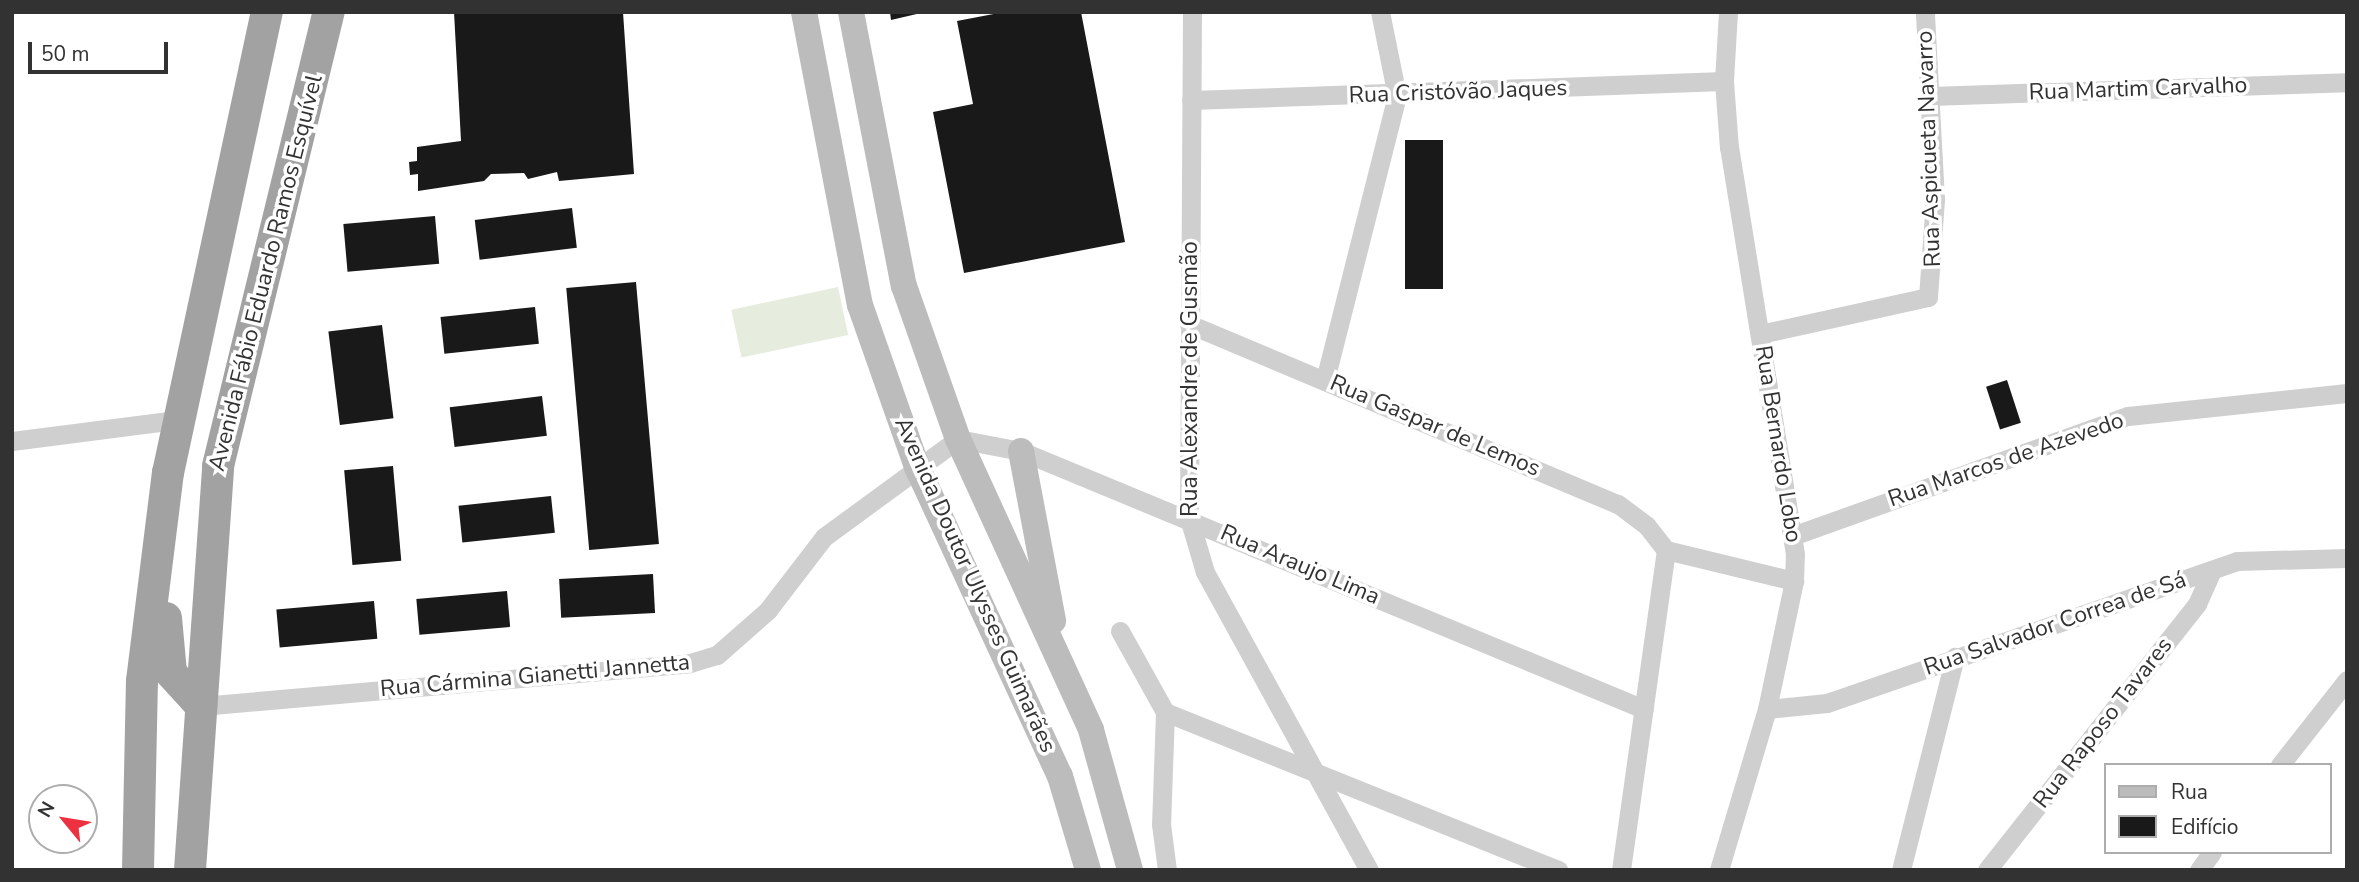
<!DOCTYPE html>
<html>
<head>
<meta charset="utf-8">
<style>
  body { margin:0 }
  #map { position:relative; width:2359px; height:882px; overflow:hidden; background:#fff; font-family:"Nunito Sans",sans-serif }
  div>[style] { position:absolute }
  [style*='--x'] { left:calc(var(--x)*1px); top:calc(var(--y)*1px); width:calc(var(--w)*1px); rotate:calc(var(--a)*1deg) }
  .green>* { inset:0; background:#e6ecde; transform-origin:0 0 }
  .building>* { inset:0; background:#191919; transform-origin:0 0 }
  .minor>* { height:19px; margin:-9.5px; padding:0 9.5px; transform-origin:9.5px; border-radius:9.5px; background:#cfcfcf }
  .secondary>* { height:26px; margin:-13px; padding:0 13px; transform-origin:13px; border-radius:13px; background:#bcbcbc }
  .trunk>* { height:32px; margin:-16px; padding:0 16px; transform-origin:16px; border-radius:16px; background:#a2a2a2 }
  span { translate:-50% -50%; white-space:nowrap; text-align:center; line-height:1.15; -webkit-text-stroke:7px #fff; paint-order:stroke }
  .street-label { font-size:23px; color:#323232 }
  .frame { position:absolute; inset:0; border:14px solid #323232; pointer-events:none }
  .legend { position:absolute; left:2104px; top:763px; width:228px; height:91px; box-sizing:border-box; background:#fff; border:2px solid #adadad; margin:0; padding:9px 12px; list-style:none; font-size:21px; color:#323232 }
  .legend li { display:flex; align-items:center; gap:14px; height:35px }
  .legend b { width:35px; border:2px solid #adadad }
  .north { position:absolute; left:28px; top:784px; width:70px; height:70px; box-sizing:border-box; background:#fff; border:2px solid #adadad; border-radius:50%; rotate:300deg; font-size:19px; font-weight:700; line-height:28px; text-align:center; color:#323232 }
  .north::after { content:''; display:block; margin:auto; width:24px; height:32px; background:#ed3140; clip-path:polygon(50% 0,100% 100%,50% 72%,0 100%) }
  .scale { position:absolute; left:28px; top:42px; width:140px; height:32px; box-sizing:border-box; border:4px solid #323232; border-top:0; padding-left:9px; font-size:21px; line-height:24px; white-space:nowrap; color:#323232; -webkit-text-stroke:5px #fff; paint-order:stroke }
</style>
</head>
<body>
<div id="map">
  <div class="green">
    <div style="left:838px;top:287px;width:49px;height:109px;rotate:78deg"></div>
  </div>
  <div class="building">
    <div style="clip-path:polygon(454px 12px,623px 12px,634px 174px,559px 181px,557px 172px,528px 179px,524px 173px,491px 174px,484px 181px,418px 191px,418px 174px,410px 175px,409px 162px,417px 161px,417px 147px,461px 141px)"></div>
    <div style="clip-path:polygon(890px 12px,921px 12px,921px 13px,891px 20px)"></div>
    <div style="clip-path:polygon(1004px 12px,1081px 12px,1125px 242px,964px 273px,933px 112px,973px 104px,957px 21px)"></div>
    <div style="left:1405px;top:140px;width:38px;height:149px"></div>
    <div style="left:572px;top:208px;width:40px;height:98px;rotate:83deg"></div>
    <div style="left:435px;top:216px;width:48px;height:92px;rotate:85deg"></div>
    <div style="left:636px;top:282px;width:263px;height:70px;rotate:85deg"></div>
    <div style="left:535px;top:307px;width:37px;height:95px;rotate:84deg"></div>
    <div style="left:382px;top:325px;width:94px;height:54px;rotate:83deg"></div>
    <div style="left:2007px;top:380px;width:45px;height:22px;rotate:72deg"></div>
    <div style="left:542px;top:396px;width:40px;height:93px;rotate:83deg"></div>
    <div style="left:393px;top:466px;width:95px;height:49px;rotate:85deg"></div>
    <div style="left:551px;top:496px;width:37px;height:93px;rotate:84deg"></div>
    <div style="left:653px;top:574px;width:39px;height:94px;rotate:87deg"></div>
    <div style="left:507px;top:591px;width:36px;height:91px;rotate:85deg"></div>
    <div style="left:374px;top:601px;width:38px;height:98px;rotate:85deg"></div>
  </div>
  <div class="minor">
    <div style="--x:1192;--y:12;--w:506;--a:90.34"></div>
    <div style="--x:1189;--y:518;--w:56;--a:73.5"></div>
    <div style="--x:1205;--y:572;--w:340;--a:61.2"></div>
    <div style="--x:1930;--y:96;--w:417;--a:-1.9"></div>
    <div style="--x:1191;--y:100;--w:533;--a:-2.04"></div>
    <div style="--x:1189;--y:324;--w:465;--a:22.8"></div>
    <div style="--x:1618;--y:504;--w:36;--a:37"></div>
    <div style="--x:1647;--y:526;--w:31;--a:52"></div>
    <div style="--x:1666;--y:550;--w:132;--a:13.6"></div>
    <div style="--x:1760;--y:334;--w:172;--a:-12.4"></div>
    <div style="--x:1928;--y:297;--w:98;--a:-85.9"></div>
    <div style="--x:1935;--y:199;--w:187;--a:-93.1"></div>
    <div style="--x:1325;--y:380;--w:293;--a:-75.8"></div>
    <div style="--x:1397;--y:96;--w:86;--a:-101.4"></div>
    <div style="--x:12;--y:441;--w:166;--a:-7.3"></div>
    <div style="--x:1795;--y:535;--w:354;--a:-19.7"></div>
    <div style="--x:2128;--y:416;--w:220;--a:-6"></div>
    <div style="--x:1120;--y:631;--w:93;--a:60.9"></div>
    <div style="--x:1165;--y:712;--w:112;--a:92"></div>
    <div style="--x:1161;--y:824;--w:46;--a:82.6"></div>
    <div style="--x:201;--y:706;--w:491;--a:-5"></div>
    <div style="--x:690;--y:663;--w:28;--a:-17"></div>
    <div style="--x:717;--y:655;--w:68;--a:-41.4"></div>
    <div style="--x:768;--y:610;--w:92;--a:-52.5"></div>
    <div style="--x:824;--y:537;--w:166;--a:-36.2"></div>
    <div style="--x:958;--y:439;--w:64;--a:10.8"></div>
    <div style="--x:1021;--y:451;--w:674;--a:22.5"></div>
    <div style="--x:1767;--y:709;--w:60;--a:-5.7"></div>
    <div style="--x:1827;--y:703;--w:434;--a:-19.1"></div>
    <div style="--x:2237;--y:561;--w:110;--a:-1.6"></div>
    <div style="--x:1165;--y:712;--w:424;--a:21.9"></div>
    <div style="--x:2280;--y:765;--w:108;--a:-51.8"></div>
    <div style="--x:1621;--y:870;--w:323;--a:-82"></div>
    <div style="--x:1719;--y:870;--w:168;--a:-73.4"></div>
    <div style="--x:1767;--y:709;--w:131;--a:-78.1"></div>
    <div style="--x:1794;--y:581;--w:27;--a:-88"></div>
    <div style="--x:1795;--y:554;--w:411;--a:-99.2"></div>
    <div style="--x:1729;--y:148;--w:67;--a:-94.3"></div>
    <div style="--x:1724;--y:81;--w:69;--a:-86.7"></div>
    <div style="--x:1901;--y:870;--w:220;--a:-75.8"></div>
    <div style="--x:1987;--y:870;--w:339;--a:-51.7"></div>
    <div style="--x:2197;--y:604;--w:36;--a:-66"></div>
    <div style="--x:2199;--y:870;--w:22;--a:-54"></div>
  </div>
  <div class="secondary">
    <div style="--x:804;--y:12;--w:298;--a:79.2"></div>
    <div style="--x:860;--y:305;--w:172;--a:70.6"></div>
    <div style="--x:917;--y:467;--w:340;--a:65.2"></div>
    <div style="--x:1060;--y:776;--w:98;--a:73.4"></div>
    <div style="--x:851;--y:12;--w:279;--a:79.1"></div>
    <div style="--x:904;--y:286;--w:162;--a:70.6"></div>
    <div style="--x:958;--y:439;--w:320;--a:65.4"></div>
    <div style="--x:1091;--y:730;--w:145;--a:74.4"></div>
    <div style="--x:1021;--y:451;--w:173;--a:79.3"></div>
  </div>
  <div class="trunk">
    <div style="--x:166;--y:618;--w:55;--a:84.8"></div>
    <div style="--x:171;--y:673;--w:45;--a:47.7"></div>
    <div style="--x:138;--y:870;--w:189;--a:-88.8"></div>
    <div style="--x:142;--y:681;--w:210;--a:-82.9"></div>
    <div style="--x:168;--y:473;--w:472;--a:-77.9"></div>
    <div style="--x:190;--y:870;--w:405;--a:-86"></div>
    <div style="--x:218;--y:466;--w:467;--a:-76.3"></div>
  </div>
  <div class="street-label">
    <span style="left:2138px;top:89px;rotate:-2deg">Rua Martim Carvalho</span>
    <span style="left:1458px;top:92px;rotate:-2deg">Rua Cristóvão Jaques</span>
    <span style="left:1929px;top:149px;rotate:-92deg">Rua Aspicueta Navarro</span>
    <span style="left:266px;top:273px;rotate:-76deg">Avenida Fábio Eduardo Ramos Esquível</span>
    <span style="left:1190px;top:379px;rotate:-90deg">Rua Alexandre de Gusmão</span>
    <span style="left:1435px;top:426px;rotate:23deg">Rua Gaspar de Lemos</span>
    <span style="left:1778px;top:444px;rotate:81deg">Rua Bernardo Lobo</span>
    <span style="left:2006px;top:460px;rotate:-19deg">Rua Marcos de Azevedo</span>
    <span style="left:1300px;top:565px;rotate:23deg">Rua Araujo Lima</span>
    <span style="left:975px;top:585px;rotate:66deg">Avenida Doutor Ulysses Guimarães</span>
    <span style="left:2055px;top:624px;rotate:-19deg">Rua Salvador Correa de Sá</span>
    <span style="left:535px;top:676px;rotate:-5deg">Rua Cármina Gianetti Jannetta</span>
    <span style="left:2103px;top:723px;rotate:-52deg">Rua Raposo Tavares</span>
  </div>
  <div class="frame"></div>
  <ul class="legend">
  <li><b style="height:9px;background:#bcbcbc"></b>Rua</li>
  <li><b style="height:19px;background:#191919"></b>Edifício</li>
  </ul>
  <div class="north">N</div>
  <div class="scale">50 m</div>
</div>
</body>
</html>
